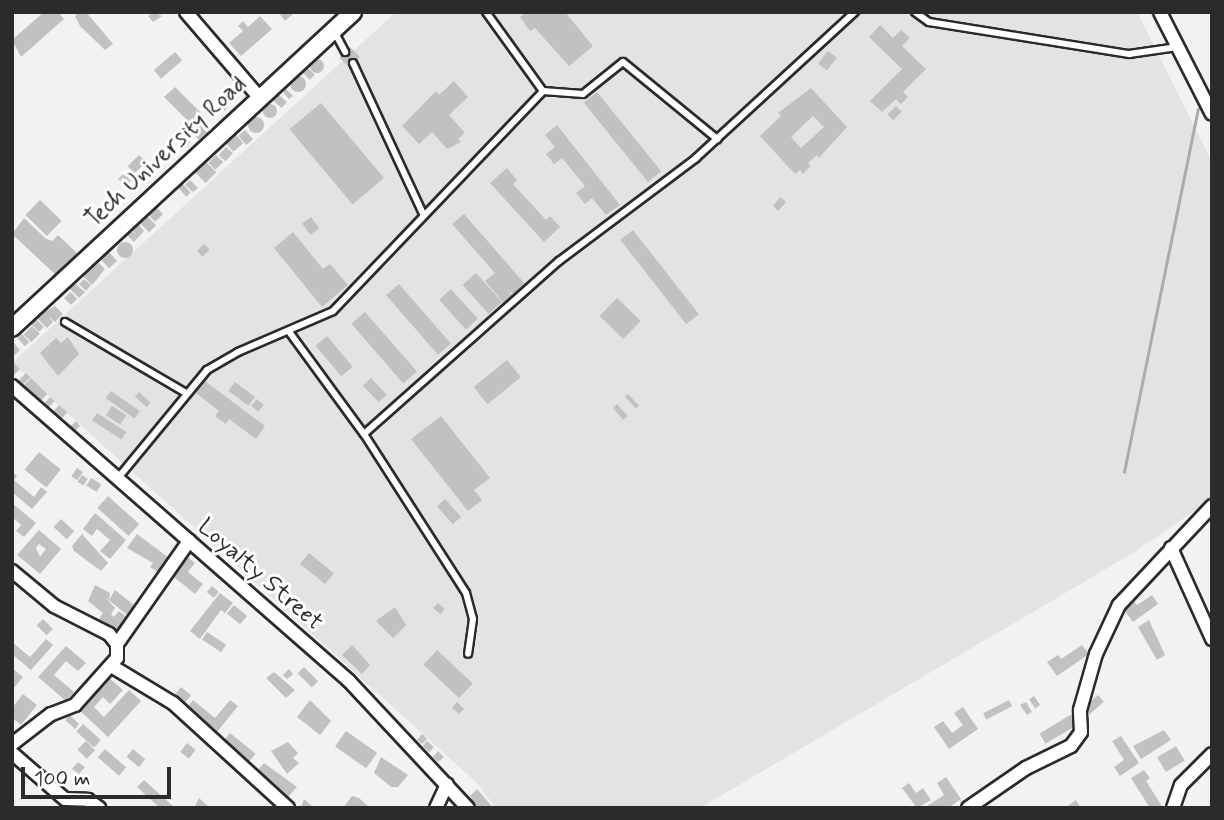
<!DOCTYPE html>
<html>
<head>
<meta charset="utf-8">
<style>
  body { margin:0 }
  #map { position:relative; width:1224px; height:820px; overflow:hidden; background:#f2f2f2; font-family:Mynerve,sans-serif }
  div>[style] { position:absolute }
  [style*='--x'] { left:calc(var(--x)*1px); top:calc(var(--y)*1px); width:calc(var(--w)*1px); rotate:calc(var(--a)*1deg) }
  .built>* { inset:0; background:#e3e3e3 }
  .stream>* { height:2.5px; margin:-1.25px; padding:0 1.25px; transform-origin:1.25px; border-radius:1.25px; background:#ababab }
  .building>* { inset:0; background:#c1c1c1; transform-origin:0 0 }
  .round { border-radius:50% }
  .roads { filter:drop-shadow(2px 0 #2b2b2b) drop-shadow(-2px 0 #2b2b2b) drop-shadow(0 2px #2b2b2b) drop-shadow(0 -2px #2b2b2b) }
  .service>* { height:6px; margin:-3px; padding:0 3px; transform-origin:3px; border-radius:3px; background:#fff }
  .minor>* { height:12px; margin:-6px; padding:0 6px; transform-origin:6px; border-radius:6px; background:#fff }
  .tertiary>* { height:16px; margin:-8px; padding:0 8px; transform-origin:8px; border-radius:8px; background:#fff }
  span { translate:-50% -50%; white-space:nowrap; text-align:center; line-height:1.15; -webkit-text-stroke:6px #fff; paint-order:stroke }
  .street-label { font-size:24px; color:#2b2b2b }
  .frame { position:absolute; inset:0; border:14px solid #2b2b2b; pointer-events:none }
  .scale { position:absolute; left:21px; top:767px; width:150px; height:32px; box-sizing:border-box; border:4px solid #2b2b2b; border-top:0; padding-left:9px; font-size:21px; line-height:24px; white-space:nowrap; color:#2b2b2b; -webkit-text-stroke:5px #fff; paint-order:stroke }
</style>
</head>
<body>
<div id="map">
  <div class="built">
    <div style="clip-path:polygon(396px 12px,1137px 12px,1212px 162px,1212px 499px,1133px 553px,700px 808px,496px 808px,476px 782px,12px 363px)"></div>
  </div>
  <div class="stream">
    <div style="--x:1124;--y:472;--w:370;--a:-78.5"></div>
  </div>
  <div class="building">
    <div style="clip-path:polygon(44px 12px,58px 12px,64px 19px,21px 57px,12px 40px)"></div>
    <div style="clip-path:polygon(80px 12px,86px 12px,113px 44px,105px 50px,80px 26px,75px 16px)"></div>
    <div style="clip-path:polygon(154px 12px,162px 16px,153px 22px,148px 16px)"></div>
    <div style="clip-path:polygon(278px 12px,295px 12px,285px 21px)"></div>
    <div style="clip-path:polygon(527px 12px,565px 12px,593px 46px,569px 66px,535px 28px,530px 31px,520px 17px)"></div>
    <div style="clip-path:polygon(260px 16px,272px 29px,241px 56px,229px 43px,243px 31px,238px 26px,243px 21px,248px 27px)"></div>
    <div style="clip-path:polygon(880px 25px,893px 38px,901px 30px,910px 38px,902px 46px,926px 69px,903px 92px,908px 97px,901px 104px,896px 99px,882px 112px,870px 101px,902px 69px,869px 37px)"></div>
    <div style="left:350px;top:47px;width:14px;height:15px;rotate:45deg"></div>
    <div style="left:828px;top:51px;width:11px;height:16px;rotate:38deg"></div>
    <div style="left:175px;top:52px;width:11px;height:28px;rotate:49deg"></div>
    <div class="round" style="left:310px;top:59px;width:14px;height:14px"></div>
    <div style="left:307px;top:67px;width:11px;height:7px;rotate:45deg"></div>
    <div class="round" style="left:290px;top:76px;width:16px;height:16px"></div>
    <div style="clip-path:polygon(454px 81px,468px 97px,449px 115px,465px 133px,458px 139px,461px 142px,447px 149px,432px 132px,419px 144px,402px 126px,436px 91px,439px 95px)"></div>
    <div style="clip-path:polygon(175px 87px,204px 116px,198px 122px,207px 132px,199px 140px,185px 126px,189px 122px,164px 97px)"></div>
    <div style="clip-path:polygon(evenodd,811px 88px,847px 127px,819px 158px,817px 155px,808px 163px,811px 166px,803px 174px,800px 170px,795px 174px,760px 136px,781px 116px,778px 113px,811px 88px,813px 116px,824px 127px,801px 148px,791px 137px,813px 116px)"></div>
    <div style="clip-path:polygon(286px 89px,293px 96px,289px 99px,283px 92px)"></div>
    <div style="clip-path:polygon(226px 92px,233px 98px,225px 111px,216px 103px)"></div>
    <div style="left:597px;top:92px;width:102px;height:17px;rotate:51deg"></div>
    <div style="left:278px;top:94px;width:12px;height:8px;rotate:42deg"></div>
    <div style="left:321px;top:103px;width:98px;height:41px;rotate:50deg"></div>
    <div class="round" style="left:263px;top:104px;width:14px;height:14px"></div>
    <div style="left:896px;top:106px;width:8px;height:12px;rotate:45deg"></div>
    <div class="round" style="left:248px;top:117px;width:16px;height:16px"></div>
    <div style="clip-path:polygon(557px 125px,620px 205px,606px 215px,592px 198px,585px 204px,576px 193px,585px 186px,562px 158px,554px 164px,546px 154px,555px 147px,545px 135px)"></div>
    <div style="left:245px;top:130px;width:12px;height:9px;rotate:48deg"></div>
    <div style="left:182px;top:135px;width:11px;height:6px;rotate:41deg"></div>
    <div style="left:236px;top:135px;width:11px;height:13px;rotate:49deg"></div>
    <div style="left:226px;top:147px;width:9px;height:11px;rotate:41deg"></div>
    <div style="left:139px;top:155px;width:10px;height:16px;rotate:45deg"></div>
    <div style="left:216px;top:155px;width:10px;height:11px;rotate:45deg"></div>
    <div style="left:205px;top:161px;width:16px;height:15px;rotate:45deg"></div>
    <div style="clip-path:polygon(507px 168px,517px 180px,513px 184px,546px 220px,550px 216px,560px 227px,544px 242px,490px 183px)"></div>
    <div style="clip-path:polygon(124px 173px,131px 181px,126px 186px,118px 179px)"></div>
    <div style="clip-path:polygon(190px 180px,198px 188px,193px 192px,185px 185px)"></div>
    <div style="left:182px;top:183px;width:13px;height:6px;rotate:48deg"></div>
    <div style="clip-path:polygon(780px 197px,786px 202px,778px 211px,773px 206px)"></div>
    <div style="left:40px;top:200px;width:30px;height:21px;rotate:44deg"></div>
    <div style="left:156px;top:207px;width:10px;height:11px;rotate:45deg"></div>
    <div style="clip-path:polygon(464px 214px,525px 284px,513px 294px,507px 289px,513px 296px,504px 303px,485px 281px,495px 273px,452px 224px)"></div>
    <div style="left:147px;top:216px;width:13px;height:10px;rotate:45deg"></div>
    <div style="left:311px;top:217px;width:14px;height:11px;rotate:54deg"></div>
    <div style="clip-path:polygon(24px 218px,45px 238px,52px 241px,58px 235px,80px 256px,59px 278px,12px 234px)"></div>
    <div style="clip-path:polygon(137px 223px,144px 231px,134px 242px,125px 233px,129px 229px,136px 235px,131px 229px)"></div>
    <div style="left:633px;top:230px;width:107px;height:16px;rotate:52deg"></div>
    <div style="clip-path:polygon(293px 232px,323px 269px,330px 264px,348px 285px,322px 307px,274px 248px)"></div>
    <div class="round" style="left:117px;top:242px;width:16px;height:16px"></div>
    <div style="left:204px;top:244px;width:8px;height:10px;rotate:45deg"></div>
    <div style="left:109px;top:252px;width:12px;height:11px;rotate:48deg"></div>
    <div style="clip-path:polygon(99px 263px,105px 269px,92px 285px,82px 275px)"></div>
    <div style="left:476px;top:273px;width:39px;height:18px;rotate:48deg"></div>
    <div style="clip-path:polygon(84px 279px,91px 285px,86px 291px,79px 284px)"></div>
    <div style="clip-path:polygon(73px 282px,85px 292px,79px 298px,68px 287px)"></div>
    <div style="left:399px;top:284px;width:79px;height:17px;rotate:49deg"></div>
    <div style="left:451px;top:289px;width:40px;height:16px;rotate:48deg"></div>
    <div style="clip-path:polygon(71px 292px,77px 299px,71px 305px,64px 298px)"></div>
    <div style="left:617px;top:298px;width:33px;height:25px;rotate:44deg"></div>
    <div style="clip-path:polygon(55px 306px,63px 314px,55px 322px,48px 316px,53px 322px,47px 328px,36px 317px)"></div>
    <div style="left:365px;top:312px;width:79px;height:18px;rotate:49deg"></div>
    <div style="left:36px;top:319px;width:11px;height:7px;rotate:45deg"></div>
    <div style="left:32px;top:326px;width:11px;height:12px;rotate:45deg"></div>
    <div style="left:22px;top:334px;width:11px;height:6px;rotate:49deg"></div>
    <div style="left:327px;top:336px;width:40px;height:15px;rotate:50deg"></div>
    <div style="clip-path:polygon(68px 337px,79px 354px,58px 376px,40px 353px,56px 338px,61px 343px)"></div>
    <div style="clip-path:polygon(14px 343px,20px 350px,15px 355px,12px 352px)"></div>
    <div style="left:507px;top:360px;width:22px;height:43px;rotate:51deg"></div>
    <div style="clip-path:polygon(12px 361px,20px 369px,14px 375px,12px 373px)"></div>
    <div style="left:26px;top:373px;width:6px;height:10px;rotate:45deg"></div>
    <div style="left:31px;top:378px;width:23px;height:11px;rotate:45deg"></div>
    <div style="left:371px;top:378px;width:23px;height:11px;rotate:47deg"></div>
    <div style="clip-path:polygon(205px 381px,265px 426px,256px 439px,229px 419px,226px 424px,215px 416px,219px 411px,196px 393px)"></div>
    <div style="left:235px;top:382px;width:25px;height:11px;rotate:37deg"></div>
    <div style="left:111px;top:391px;width:35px;height:9px;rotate:35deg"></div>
    <div style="left:139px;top:392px;width:16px;height:6px;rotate:43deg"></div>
    <div style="left:628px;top:394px;width:16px;height:4px;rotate:47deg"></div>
    <div style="clip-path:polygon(50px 397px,55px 401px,48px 408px,44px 404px)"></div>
    <div style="left:257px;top:399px;width:9px;height:9px;rotate:41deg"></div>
    <div style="clip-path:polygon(617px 404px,628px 416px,623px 420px,613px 408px)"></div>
    <div style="left:59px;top:405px;width:11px;height:8px;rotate:41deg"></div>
    <div style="left:112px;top:406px;width:17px;height:11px;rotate:33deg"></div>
    <div style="left:97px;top:413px;width:35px;height:9px;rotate:33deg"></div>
    <div style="clip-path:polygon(441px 416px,490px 478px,474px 490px,482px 500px,468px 511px,411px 439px)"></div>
    <div style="clip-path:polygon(76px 421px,80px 426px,74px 432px,69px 428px)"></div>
    <div style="left:39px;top:452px;width:28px;height:23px;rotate:39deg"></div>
    <div style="left:77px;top:468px;width:7px;height:10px;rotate:34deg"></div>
    <div style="clip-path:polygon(12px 472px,17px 476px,14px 480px,34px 497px,41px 487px,47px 492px,32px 509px,12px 492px)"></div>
    <div style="left:82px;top:475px;width:7px;height:8px;rotate:34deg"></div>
    <div style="left:91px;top:478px;width:12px;height:9px;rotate:31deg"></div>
    <div style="left:108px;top:496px;width:42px;height:16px;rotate:42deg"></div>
    <div style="left:445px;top:499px;width:24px;height:11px;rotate:48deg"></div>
    <div style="clip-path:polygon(12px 503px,36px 523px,24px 537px,16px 531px,21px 525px,12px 517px)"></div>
    <div style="clip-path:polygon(95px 513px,126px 540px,110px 559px,100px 551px,110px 540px,97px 529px,92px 536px,83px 529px)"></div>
    <div style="left:61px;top:519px;width:18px;height:11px;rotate:43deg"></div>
    <div style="clip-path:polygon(evenodd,39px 530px,61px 549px,40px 574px,17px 555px,39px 530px,39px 544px,46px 549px,40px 557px,36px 548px,39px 544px)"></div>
    <div style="clip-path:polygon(82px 534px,108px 563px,101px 571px,74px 551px,72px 546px)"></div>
    <div style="clip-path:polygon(137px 534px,169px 558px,159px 573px,150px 567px,153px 563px,127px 548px)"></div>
    <div style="left:309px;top:553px;width:32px;height:14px;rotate:39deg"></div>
    <div style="clip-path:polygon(184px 554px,195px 563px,188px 572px,203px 584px,195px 594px,169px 573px)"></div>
    <div style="clip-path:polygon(95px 585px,110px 593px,109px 600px,115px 590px,135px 606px,127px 615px,105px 597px,115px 608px,111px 614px,114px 617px,119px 611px,129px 619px,117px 633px,99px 619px,103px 613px,88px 601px)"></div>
    <div style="left:212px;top:586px;width:9px;height:8px;rotate:41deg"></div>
    <div style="clip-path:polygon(220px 593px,233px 603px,225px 613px,221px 610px,200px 639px,190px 631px)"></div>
    <div style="clip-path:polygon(1152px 595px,1158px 604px,1133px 622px,1120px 605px,1131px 597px,1137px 605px)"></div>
    <div style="left:438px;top:603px;width:9px;height:7px;rotate:41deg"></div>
    <div style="left:234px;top:605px;width:17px;height:11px;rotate:40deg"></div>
    <div style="clip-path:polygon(395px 607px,406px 625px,393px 638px,376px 621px)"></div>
    <div style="left:43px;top:619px;width:14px;height:9px;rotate:45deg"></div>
    <div style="clip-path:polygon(1149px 620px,1165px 655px,1157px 660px,1138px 627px)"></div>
    <div style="left:207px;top:632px;width:23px;height:9px;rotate:34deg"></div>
    <div style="clip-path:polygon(46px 639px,53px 645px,31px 670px,12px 654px,12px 642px,30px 657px)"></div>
    <div style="clip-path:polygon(352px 645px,370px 665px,362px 674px,342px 655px)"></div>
    <div style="clip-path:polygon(1082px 645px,1089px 654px,1057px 676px,1047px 662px,1058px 655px,1061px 659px)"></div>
    <div style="clip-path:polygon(66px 646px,86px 663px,78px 671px,66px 661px,54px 675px,74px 692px,66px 701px,38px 677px)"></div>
    <div style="left:437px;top:650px;width:49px;height:20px;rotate:43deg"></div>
    <div style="left:304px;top:667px;width:20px;height:9px;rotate:45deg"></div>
    <div style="clip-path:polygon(12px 668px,23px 677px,12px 690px)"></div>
    <div style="clip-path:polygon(289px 669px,293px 674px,287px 679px,283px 675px)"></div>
    <div style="clip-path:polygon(274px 672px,295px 690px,286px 698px,266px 678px)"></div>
    <div style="clip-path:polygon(108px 677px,123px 690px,110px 704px,103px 697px,94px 707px,104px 717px,129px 690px,141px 701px,108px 737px,76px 707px)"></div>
    <div style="left:181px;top:687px;width:13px;height:11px;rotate:39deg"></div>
    <div style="clip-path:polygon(23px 694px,37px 705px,21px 725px,12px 718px,12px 708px)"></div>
    <div style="left:1098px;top:695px;width:9px;height:21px;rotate:49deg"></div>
    <div style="left:1034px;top:696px;width:11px;height:6px;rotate:56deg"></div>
    <div style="clip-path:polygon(193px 700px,215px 718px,230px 700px,238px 706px,217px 732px,187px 708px)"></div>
    <div style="clip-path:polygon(310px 700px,331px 721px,320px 735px,297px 717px)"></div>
    <div style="left:1009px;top:700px;width:7px;height:29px;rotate:63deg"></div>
    <div style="clip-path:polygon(457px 702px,464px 709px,459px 714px,452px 708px)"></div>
    <div style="clip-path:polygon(1026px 702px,1032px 712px,1027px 715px,1020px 705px)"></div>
    <div style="clip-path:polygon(963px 707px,978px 729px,949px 749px,934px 727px,943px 721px,952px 733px,963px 725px,954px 713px)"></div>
    <div style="left:1072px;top:714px;width:12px;height:38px;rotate:59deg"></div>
    <div style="clip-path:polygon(70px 715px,79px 724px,75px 729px,65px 720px)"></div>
    <div style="left:83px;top:724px;width:24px;height:10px;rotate:42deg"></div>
    <div style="clip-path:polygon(1164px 730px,1171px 740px,1141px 759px,1133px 746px)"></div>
    <div style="left:346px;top:731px;width:38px;height:19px;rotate:35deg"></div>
    <div style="left:230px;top:733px;width:33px;height:11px;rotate:39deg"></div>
    <div style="clip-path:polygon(422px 734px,427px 739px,422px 744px,417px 740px)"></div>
    <div style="clip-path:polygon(1121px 736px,1139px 763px,1120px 776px,1114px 767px,1124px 760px,1112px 741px)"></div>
    <div style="left:86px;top:741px;width:13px;height:12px;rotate:45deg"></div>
    <div style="left:427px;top:741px;width:9px;height:7px;rotate:41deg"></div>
    <div style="clip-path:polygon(288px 742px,298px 753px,293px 758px,299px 763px,287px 774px,271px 751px)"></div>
    <div style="left:187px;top:743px;width:11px;height:11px;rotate:38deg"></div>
    <div style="left:1176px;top:746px;width:17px;height:22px;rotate:59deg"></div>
    <div style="left:105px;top:749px;width:28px;height:11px;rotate:41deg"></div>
    <div style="left:133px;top:749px;width:16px;height:10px;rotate:40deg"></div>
    <div style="clip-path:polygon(438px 751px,444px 757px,438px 762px,433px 757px)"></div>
    <div style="clip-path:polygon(381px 757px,408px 775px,398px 787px,391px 787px,374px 773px)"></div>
    <div style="clip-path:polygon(78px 762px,85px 767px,79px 774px,72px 769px)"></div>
    <div style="clip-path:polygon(264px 763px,297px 787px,287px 798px,257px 771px)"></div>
    <div style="clip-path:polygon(1144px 770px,1150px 778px,1146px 781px,1163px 808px,1150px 808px,1131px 778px)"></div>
    <div style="clip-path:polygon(946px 777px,961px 799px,948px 808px,924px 808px,944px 795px,937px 783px)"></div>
    <div style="clip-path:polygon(144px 780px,175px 808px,160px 808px,137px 787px)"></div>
    <div style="clip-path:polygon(909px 783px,916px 793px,923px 788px,931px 800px,917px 808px,902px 788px)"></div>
    <div style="clip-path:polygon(477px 789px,489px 803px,493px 808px,478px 808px,473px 802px,470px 796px)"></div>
    <div style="clip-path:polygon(352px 796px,359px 798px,370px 808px,343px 808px)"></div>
    <div style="clip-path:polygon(199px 798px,210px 808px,194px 808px)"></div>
    <div style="clip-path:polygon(304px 799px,314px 808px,301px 808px)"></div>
    <div style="clip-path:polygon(1076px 800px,1081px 808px,1065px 808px)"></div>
  </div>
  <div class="roads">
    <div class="service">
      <div style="--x:486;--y:12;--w:97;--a:54.2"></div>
      <div style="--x:543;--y:91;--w:40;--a:4.3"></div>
      <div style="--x:583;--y:94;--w:51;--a:-38.7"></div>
      <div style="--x:623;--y:62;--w:122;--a:39.3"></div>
      <div style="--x:915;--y:12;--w:17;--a:36"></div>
      <div style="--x:929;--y:22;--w:203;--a:9.1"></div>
      <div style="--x:1129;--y:54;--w:49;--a:-8.3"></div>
      <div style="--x:334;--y:31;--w:24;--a:62"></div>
      <div style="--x:353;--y:63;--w:166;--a:65.1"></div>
      <div style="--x:65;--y:322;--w:140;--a:30.4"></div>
      <div style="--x:290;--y:333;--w:125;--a:53.8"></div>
      <div style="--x:364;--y:434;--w:261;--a:-41.6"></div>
      <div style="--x:559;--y:261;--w:171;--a:-36.9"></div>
      <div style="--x:696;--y:158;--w:216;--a:-42.6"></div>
      <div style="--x:364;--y:434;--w:189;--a:57.3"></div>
      <div style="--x:466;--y:593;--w:27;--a:75"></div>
      <div style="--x:473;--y:619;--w:35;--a:98"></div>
      <div style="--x:118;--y:478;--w:140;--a:-50.5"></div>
      <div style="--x:207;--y:370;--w:36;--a:-30"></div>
      <div style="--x:238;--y:352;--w:103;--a:-23.3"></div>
      <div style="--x:333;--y:311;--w:304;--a:-46.3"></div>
    </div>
    <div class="minor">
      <div style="--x:186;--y:12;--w:111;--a:49.4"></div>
      <div style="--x:1160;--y:12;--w:114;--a:63"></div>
      <div style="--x:12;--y:386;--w:448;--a:41.2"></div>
      <div style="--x:349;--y:681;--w:174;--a:46.9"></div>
      <div style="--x:1171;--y:548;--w:100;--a:65.7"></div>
      <div style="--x:12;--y:571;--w:55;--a:39.8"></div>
      <div style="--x:54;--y:606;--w:62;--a:27"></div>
      <div style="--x:109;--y:634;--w:13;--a:51"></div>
      <div style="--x:117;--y:644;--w:14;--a:90"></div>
      <div style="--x:117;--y:658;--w:63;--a:131.8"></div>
      <div style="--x:75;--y:705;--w:26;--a:159"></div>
      <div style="--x:51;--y:714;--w:49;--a:142.4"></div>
      <div style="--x:117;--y:644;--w:126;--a:-55"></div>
      <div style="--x:113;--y:667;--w:70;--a:31"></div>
      <div style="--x:173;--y:703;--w:156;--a:42.4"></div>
      <div style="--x:12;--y:753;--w:70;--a:41"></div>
      <div style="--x:65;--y:799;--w:23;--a:2"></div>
      <div style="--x:88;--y:800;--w:14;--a:36"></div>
      <div style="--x:436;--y:808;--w:26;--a:-65"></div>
      <div style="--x:968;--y:808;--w:70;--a:-34.6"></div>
      <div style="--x:1026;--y:768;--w:50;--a:-26.1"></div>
      <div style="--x:1071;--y:746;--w:17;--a:-54"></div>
      <div style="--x:1081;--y:732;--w:22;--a:-93"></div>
      <div style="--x:1080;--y:710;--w:58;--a:-74.1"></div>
      <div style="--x:1096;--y:654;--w:54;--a:-64.9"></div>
      <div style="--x:1119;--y:605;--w:136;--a:-46.8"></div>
      <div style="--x:1173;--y:808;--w:24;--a:-71"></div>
      <div style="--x:1181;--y:785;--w:44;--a:-45"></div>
    </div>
    <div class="tertiary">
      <div style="--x:12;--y:328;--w:465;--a:-42.8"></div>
    </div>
  </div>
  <div class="street-label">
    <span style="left:166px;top:152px;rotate:-43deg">Tech University Road</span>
    <span style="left:260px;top:575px;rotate:41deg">Loyalty Street</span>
  </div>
  <div class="frame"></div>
  <div class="scale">100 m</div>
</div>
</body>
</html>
